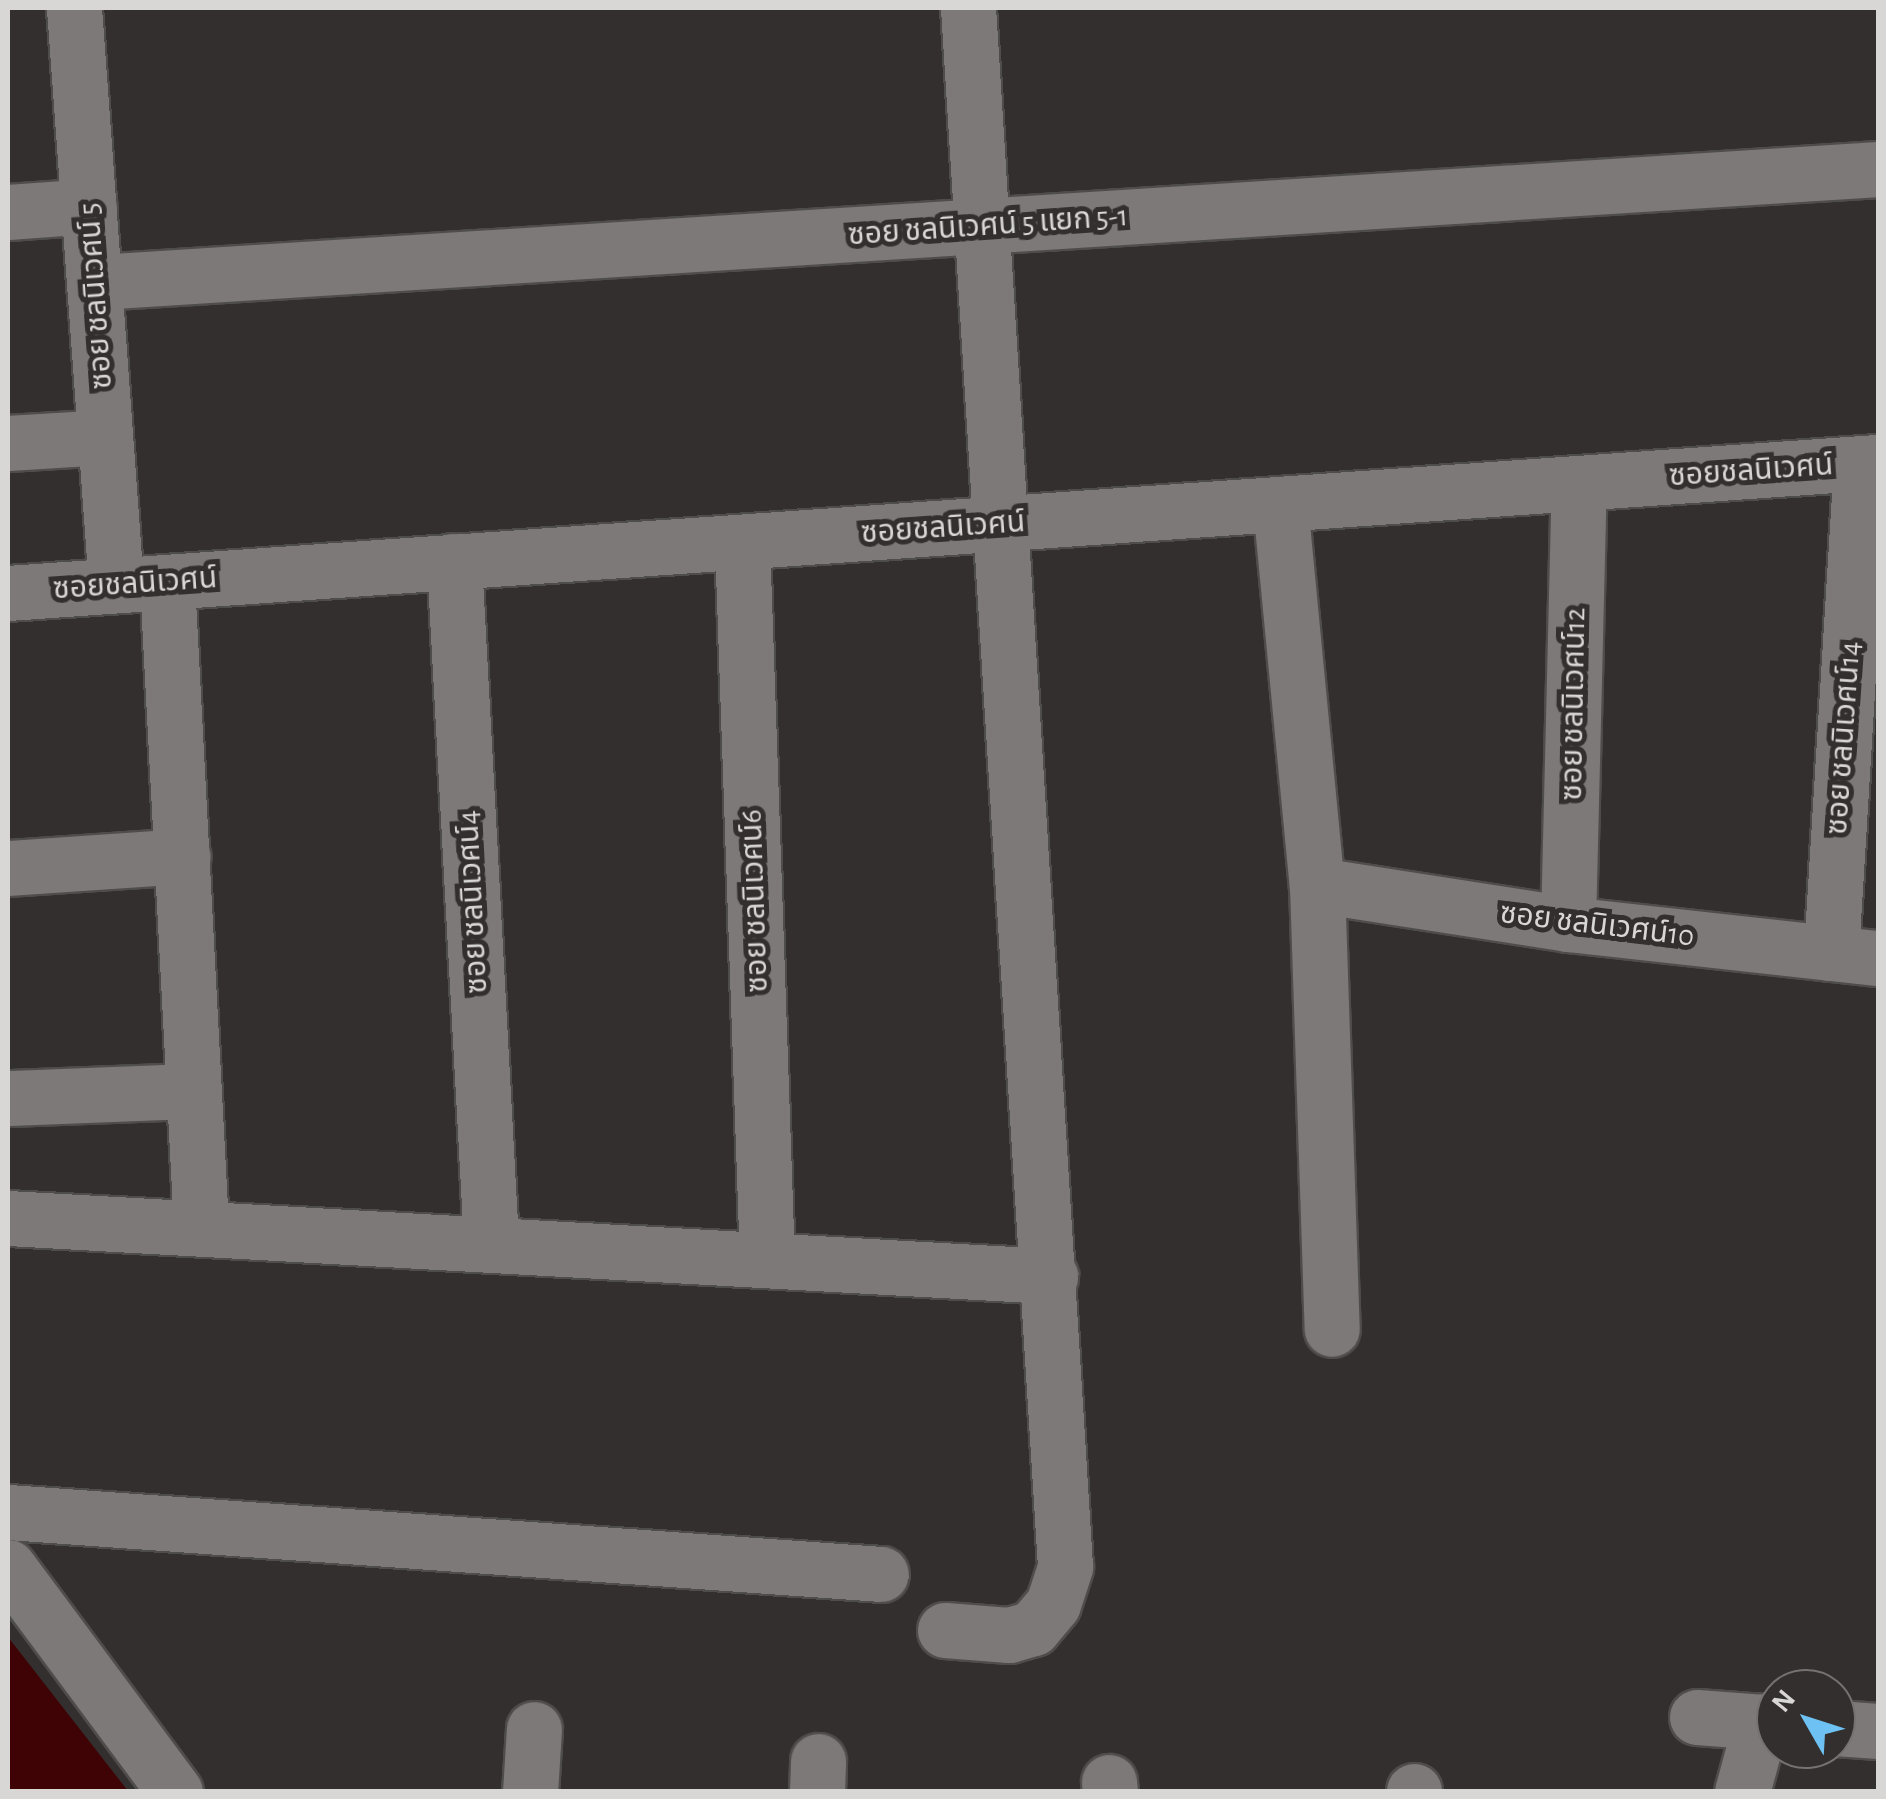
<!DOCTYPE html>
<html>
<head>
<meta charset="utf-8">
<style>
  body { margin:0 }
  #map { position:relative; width:1886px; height:1799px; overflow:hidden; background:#332f2e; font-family:"Alegreya Sans","Noto Sans Thai",sans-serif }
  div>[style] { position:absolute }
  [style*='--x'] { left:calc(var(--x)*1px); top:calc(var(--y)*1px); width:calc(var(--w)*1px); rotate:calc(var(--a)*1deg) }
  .water>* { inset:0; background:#3f0305 }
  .roads { filter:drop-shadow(2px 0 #4f4c4c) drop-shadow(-2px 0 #4f4c4c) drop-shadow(0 2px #4f4c4c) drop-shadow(0 -2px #4f4c4c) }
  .minor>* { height:55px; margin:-27.5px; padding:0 27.5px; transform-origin:27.5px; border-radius:27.5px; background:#7d7978 }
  span { translate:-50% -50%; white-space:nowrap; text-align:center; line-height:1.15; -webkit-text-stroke:10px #332f2e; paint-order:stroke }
  .street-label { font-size:30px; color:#d9d6d6 }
  .frame { position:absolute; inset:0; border:10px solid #d9d6d6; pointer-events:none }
  .north { position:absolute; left:1756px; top:1669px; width:100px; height:100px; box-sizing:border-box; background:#332f2e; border:2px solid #757271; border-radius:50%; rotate:309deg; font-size:28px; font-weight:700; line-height:40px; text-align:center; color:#d9d6d6 }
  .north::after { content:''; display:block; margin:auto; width:35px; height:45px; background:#6dc2f3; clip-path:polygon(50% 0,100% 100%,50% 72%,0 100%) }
</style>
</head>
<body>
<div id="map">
  <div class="water">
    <div style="clip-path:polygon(8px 1637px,128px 1791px,8px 1791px)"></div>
  </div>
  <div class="roads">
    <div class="minor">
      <div style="--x:74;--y:8;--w:579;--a:85.84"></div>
      <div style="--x:8;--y:212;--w:81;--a:-4.2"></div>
      <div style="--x:98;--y:282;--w:1784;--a:-3.63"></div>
      <div style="--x:8;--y:443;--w:97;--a:-3.5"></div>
      <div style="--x:1280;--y:504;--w:383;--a:84.5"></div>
      <div style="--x:1317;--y:885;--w:444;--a:88.1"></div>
      <div style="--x:742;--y:542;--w:718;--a:88.01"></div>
      <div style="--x:454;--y:561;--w:683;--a:86.89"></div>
      <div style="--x:167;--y:582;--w:646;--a:86.98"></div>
      <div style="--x:8;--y:593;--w:1875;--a:-4.01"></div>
      <div style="--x:8;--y:868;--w:175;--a:-3.9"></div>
      <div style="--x:1317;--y:885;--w:254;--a:8.8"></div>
      <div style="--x:1568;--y:924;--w:312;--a:6.3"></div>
      <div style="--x:1568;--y:924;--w:441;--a:-88.6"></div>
      <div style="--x:1831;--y:953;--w:491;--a:-86.5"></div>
      <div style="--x:8;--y:1098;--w:186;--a:-2.2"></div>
      <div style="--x:8;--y:1218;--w:1044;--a:3.19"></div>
      <div style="--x:8;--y:1512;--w:875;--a:4.06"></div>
      <div style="--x:8;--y:1567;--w:280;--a:53.4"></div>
      <div style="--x:945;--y:1630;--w:64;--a:4.5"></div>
      <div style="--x:1009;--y:1635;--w:25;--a:-16"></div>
      <div style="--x:1033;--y:1628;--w:31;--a:-50"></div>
      <div style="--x:1053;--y:1604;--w:40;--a:-72"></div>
      <div style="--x:1065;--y:1566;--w:1561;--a:-93.56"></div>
      <div style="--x:1697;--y:1717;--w:79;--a:4.3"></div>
      <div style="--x:1836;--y:1728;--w:42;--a:4.1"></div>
      <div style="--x:1109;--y:1782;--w:10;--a:84"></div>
      <div style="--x:530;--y:1792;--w:63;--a:-86.4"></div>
      <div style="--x:817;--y:1792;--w:31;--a:-88"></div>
      <div style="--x:1414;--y:1792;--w:1;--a:-90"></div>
      <div style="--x:1742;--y:1792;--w:73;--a:-74.8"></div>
    </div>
  </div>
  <div class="street-label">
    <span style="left:988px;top:226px;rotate:-4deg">ซอย ชลนิเวศน์ 5 แยก 5-1</span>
    <span style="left:96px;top:296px;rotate:-94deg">ซอย ชลนิเวศน์ 5</span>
    <span style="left:1751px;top:471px;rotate:-4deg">ซอยชลนิเวศน์</span>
    <span style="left:943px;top:528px;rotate:-4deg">ซอยชลนิเวศน์</span>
    <span style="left:135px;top:584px;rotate:-4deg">ซอยชลนิเวศน์</span>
    <span style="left:1574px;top:704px;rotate:-89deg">ซอย ชลนิเวศน์12</span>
    <span style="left:1844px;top:738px;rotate:-86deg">ซอย ชลนิเวศน์14</span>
    <span style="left:755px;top:901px;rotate:-92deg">ซอย ชลนิเวศน์6</span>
    <span style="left:473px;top:902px;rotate:-93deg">ซอย ชลนิเวศน์4</span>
    <span style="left:1597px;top:925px;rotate:7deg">ซอย ชลนิเวศน์10</span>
  </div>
  <div class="frame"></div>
  <div class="north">N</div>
</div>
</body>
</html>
